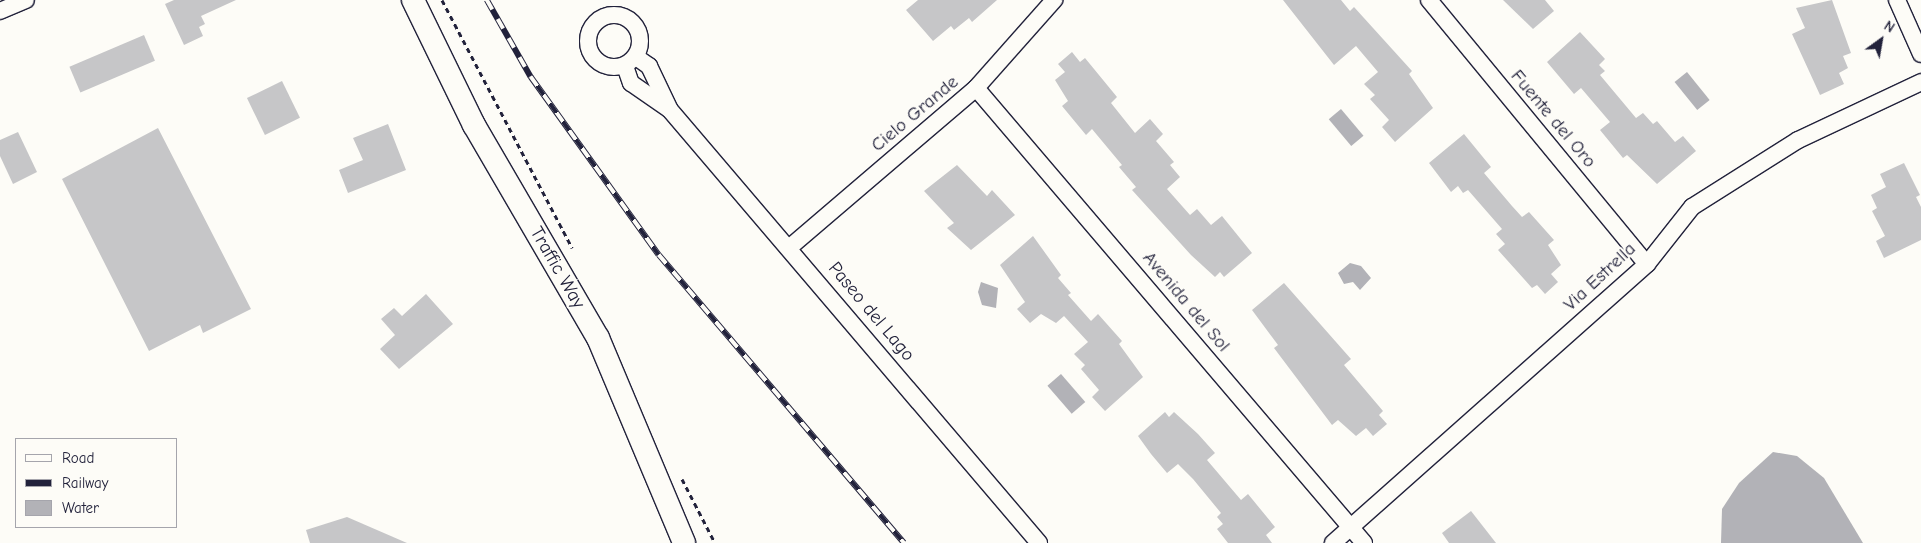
<!DOCTYPE html>
<html>
<head>
<meta charset="utf-8">
<style>
  body { margin:0 }
  #map { position:relative; width:1921px; height:543px; overflow:hidden; background:#fdfcf7; font-family:"Comic Neue",sans-serif }
  div>[style] { position:absolute }
  [style*='--x'] { left:calc(var(--x)*1px); top:calc(var(--y)*1px); width:calc(var(--w)*1px); rotate:calc(var(--a)*1deg) }
  .water>* { inset:0; background:#b2b2b7; transform-origin:0 0 }
  .building>* { inset:0; background:#c6c6c8; transform-origin:0 0 }
  .path>* { height:3px; margin-top:-1.5px; transform-origin:0; background:repeating-linear-gradient(90deg,#22223b 0 5px,transparent 0 9px) }
  .roads { filter:drop-shadow(1px 0 #22223b) drop-shadow(-1px 0 #22223b) drop-shadow(0 1px #22223b) drop-shadow(0 -1px #22223b) }
  .street>* { height:16px; margin:-8px; padding:0 8px; transform-origin:8px; border-radius:8px; background:#fdfcf7 }
  .street>.ring { margin:-8px; padding:0; box-sizing:content-box; background:none; border:16px solid #fdfcf7; border-radius:50% }
  .secondary>* { height:22px; margin:-11px; padding:0 11px; transform-origin:11px; border-radius:11px; background:#fdfcf7 }
  .rail>* { height:5.5px; margin-top:-2.75px; transform-origin:0; background:repeating-linear-gradient(90deg,#fdfcf7 0 11px,#22223b 0 22px); box-sizing:border-box; border-block:1px solid #22223b }
  span { translate:-50% -50%; white-space:nowrap; text-align:center; line-height:1.15; -webkit-text-stroke:4.5px #fdfcf7; paint-order:stroke }
  .street-label { font-size:19px; color:#22223b }
  .legend { position:absolute; left:15px; top:438px; width:162px; height:90px; box-sizing:border-box; background:#fdfcf7; border:1px solid #a5a5ac; margin:0; padding:6px 9px; list-style:none; font-size:15px; color:#22223b }
  .legend li { display:flex; align-items:center; gap:10px; height:25px }
  .legend b { width:25px; border:1px solid #a5a5ac }
  .north { position:absolute; left:1856px; top:15px; width:50px; height:50px; -webkit-text-stroke:4px #fdfcf7; paint-order:stroke; rotate:32deg; font-size:14px; font-weight:700; line-height:20px; text-align:center; color:#22223b }
  .north::after { content:''; display:block; margin:auto; width:18px; height:22px; background:#22223b; clip-path:polygon(50% 0,100% 100%,50% 72%,0 100%) }
</style>
</head>
<body>
<div id="map">
  <div class="water">
    <div style="left:1687px;top:72px;width:36px;height:16px;rotate:51deg"></div>
    <div style="left:1341px;top:109px;width:35px;height:16px;rotate:50deg"></div>
    <div style="clip-path:polygon(1350px 263px,1361px 266px,1371px 278px,1360px 290px,1353px 282px,1344px 284px,1338px 273px)"></div>
    <div style="clip-path:polygon(981px 282px,998px 288px,996px 308px,982px 305px,978px 292px)"></div>
    <div style="left:1061px;top:374px;width:37px;height:18px;rotate:49deg"></div>
    <div style="clip-path:polygon(1773px 452px,1797px 456px,1824px 478px,1863px 543px,1721px 543px,1722px 509px,1739px 483px)"></div>
  </div>
  <div class="building">
    <div style="clip-path:polygon(174px 0,236px 0,201px 16px,205px 24px,199px 27px,203px 36px,184px 45px,165px 4px)"></div>
    <div style="clip-path:polygon(918px 0,997px 0,972px 22px,969px 18px,954px 30px,951px 26px,933px 41px,906px 10px)"></div>
    <div style="clip-path:polygon(1283px 0,1341px 0,1350px 11px,1354px 7px,1412px 71px,1409px 74px,1433px 108px,1395px 142px,1382px 127px,1389px 120px,1370px 99px,1375px 95px,1364px 84px,1378px 72px,1356px 46px,1334px 65px)"></div>
    <div style="clip-path:polygon(1503px 0,1545px 0,1554px 11px,1533px 29px)"></div>
    <div style="clip-path:polygon(1832px 0,1851px 53px,1843px 56px,1848px 68px,1839px 73px,1844px 84px,1820px 95px,1792px 34px,1805px 28px,1796px 8px)"></div>
    <div style="clip-path:polygon(1580px 32px,1605px 59px,1599px 65px,1605px 71px,1600px 75px,1636px 118px,1643px 113px,1653px 124px,1657px 121px,1675px 142px,1683px 136px,1696px 151px,1657px 184px,1627px 155px,1623px 158px,1600px 130px,1610px 122px,1581px 88px,1574px 94px,1547px 62px)"></div>
    <div style="left:144px;top:35px;width:28px;height:81px;rotate:67deg"></div>
    <div style="clip-path:polygon(1072px 52px,1080px 62px,1085px 58px,1117px 97px,1111px 103px,1135px 133px,1150px 119px,1163px 134px,1156px 141px,1174px 162px,1170px 165px,1180px 177px,1167px 189px,1190px 215px,1197px 209px,1211px 225px,1222px 216px,1252px 253px,1224px 277px,1220px 272px,1215px 277px,1191px 255px,1132px 190px,1136px 187px,1119px 167px,1122px 165px,1092px 129px,1086px 135px,1062px 106px,1068px 101px,1055px 80px,1065px 72px,1058px 64px)"></div>
    <div style="left:282px;top:81px;width:41px;height:39px;rotate:64deg"></div>
    <div style="clip-path:polygon(388px 124px,406px 170px,348px 193px,339px 170px,363px 160px,353px 138px)"></div>
    <div style="clip-path:polygon(158px 128px,251px 309px,203px 333px,200px 325px,149px 351px,62px 179px)"></div>
    <div style="clip-path:polygon(18px 132px,37px 172px,13px 184px,0 156px,0 140px)"></div>
    <div style="clip-path:polygon(1464px 134px,1491px 167px,1484px 173px,1512px 206px,1522px 217px,1529px 212px,1554px 240px,1548px 245px,1561px 265px,1551px 274px,1558px 282px,1545px 294px,1537px 285px,1532px 288px,1498px 250px,1505px 244px,1496px 234px,1502px 229px,1468px 190px,1463px 193px,1458px 186px,1451px 192px,1429px 163px)"></div>
    <div style="clip-path:polygon(1904px 163px,1920px 195px,1916px 197px,1921px 207px,1921px 240px,1884px 258px,1876px 241px,1885px 236px,1872px 211px,1877px 208px,1871px 195px,1886px 187px,1880px 174px)"></div>
    <div style="clip-path:polygon(957px 165px,987px 196px,992px 190px,1015px 215px,971px 250px,947px 228px,954px 223px,924px 191px)"></div>
    <div style="clip-path:polygon(1033px 236px,1061px 275px,1058px 278px,1071px 293px,1068px 295px,1091px 321px,1098px 314px,1122px 341px,1119px 344px,1143px 377px,1105px 411px,1092px 397px,1099px 390px,1081px 369px,1085px 365px,1074px 354px,1088px 342px,1064px 316px,1056px 323px,1041px 314px,1030px 323px,1017px 309px,1025px 302px,1000px 265px)"></div>
    <div style="clip-path:polygon(1284px 283px,1351px 359px,1344px 365px,1383px 411px,1379px 415px,1387px 424px,1373px 436px,1366px 428px,1356px 436px,1338px 420px,1332px 425px,1274px 348px,1278px 345px,1252px 310px)"></div>
    <div style="clip-path:polygon(426px 294px,453px 324px,399px 369px,380px 349px,395px 335px,381px 319px,394px 308px,402px 316px)"></div>
    <div style="clip-path:polygon(1165px 412px,1169px 417px,1174px 412px,1198px 434px,1215px 453px,1207px 460px,1241px 500px,1248px 494px,1275px 527px,1266px 535px,1272px 543px,1228px 543px,1217px 529px,1223px 524px,1217px 517px,1221px 513px,1193px 479px,1178px 464px,1167px 473px,1151px 454px,1138px 436px)"></div>
    <div style="clip-path:polygon(1471px 511px,1496px 543px,1449px 543px,1442px 533px)"></div>
    <div style="clip-path:polygon(347px 517px,407px 543px,310px 543px,306px 530px)"></div>
  </div>
  <div class="path">
    <div style="--x:442;--y:0;--w:280;--a:62.3"></div>
    <div style="--x:682;--y:479;--w:72;--a:62.7"></div>
  </div>
  <div class="roads">
    <div class="street">
      <div style="--x:1429;--y:0;--w:342;--a:50.5"></div>
      <div style="--x:1897;--y:0;--w:59;--a:66"></div>
      <div style="--x:0;--y:11;--w:28;--a:-23"></div>
      <div class="ring" style="left:588px;top:15px;width:36px;height:36px"></div>
      <div style="--x:636;--y:57;--w:16;--a:35"></div>
      <div style="--x:649;--y:66;--w:47;--a:64.5"></div>
      <div style="--x:625;--y:66;--w:18;--a:71"></div>
      <div style="--x:631;--y:83;--w:47;--a:34.7"></div>
      <div style="--x:670;--y:110;--w:569;--a:49.56"></div>
      <div style="--x:976;--y:88;--w:598;--a:49.54"></div>
      <div style="--x:790;--y:247;--w:245;--a:-40.5"></div>
      <div style="--x:976;--y:88;--w:118;--a:-48.4"></div>
      <div style="--x:1333;--y:543;--w:420;--a:-41.6"></div>
      <div style="--x:1647;--y:264;--w:73;--a:-51.7"></div>
      <div style="--x:1692;--y:207;--w:125;--a:-32.3"></div>
      <div style="--x:1798;--y:140;--w:136;--a:-25.2"></div>
    </div>
    <div class="secondary">
      <div style="--x:413;--y:0;--w:139;--a:64"></div>
      <div style="--x:474;--y:125;--w:246;--a:59.8"></div>
      <div style="--x:598;--y:338;--w:222;--a:67.2"></div>
    </div>
  </div>
  <div class="rail">
    <div style="--x:487;--y:0;--w:89;--a:60.3"></div>
    <div style="--x:531;--y:77;--w:219;--a:54.3"></div>
    <div style="--x:659;--y:255;--w:378;--a:49.6"></div>
  </div>
  <div class="street-label">
    <span style="left:915px;top:114px;rotate:-40deg">Cielo Grande</span>
    <span style="left:1553px;top:119px;rotate:50deg">Fuente del Oro</span>
    <span style="left:557px;top:268px;rotate:60deg">Traffic Way</span>
    <span style="left:1600px;top:277px;rotate:-43deg">Via Estrella</span>
    <span style="left:1186px;top:302px;rotate:50deg">Avenida del Sol</span>
    <span style="left:871px;top:312px;rotate:50deg">Paseo del Lago</span>
  </div>
  <ul class="legend">
  <li><b style="height:6px;background:#fdfcf7"></b>Road</li>
  <li><b style="height:6px;background:#22223b"></b>Railway</li>
  <li><b style="height:14px;background:#b2b2b7"></b>Water</li>
  </ul>
  <div class="north">N</div>
</div>
</body>
</html>
